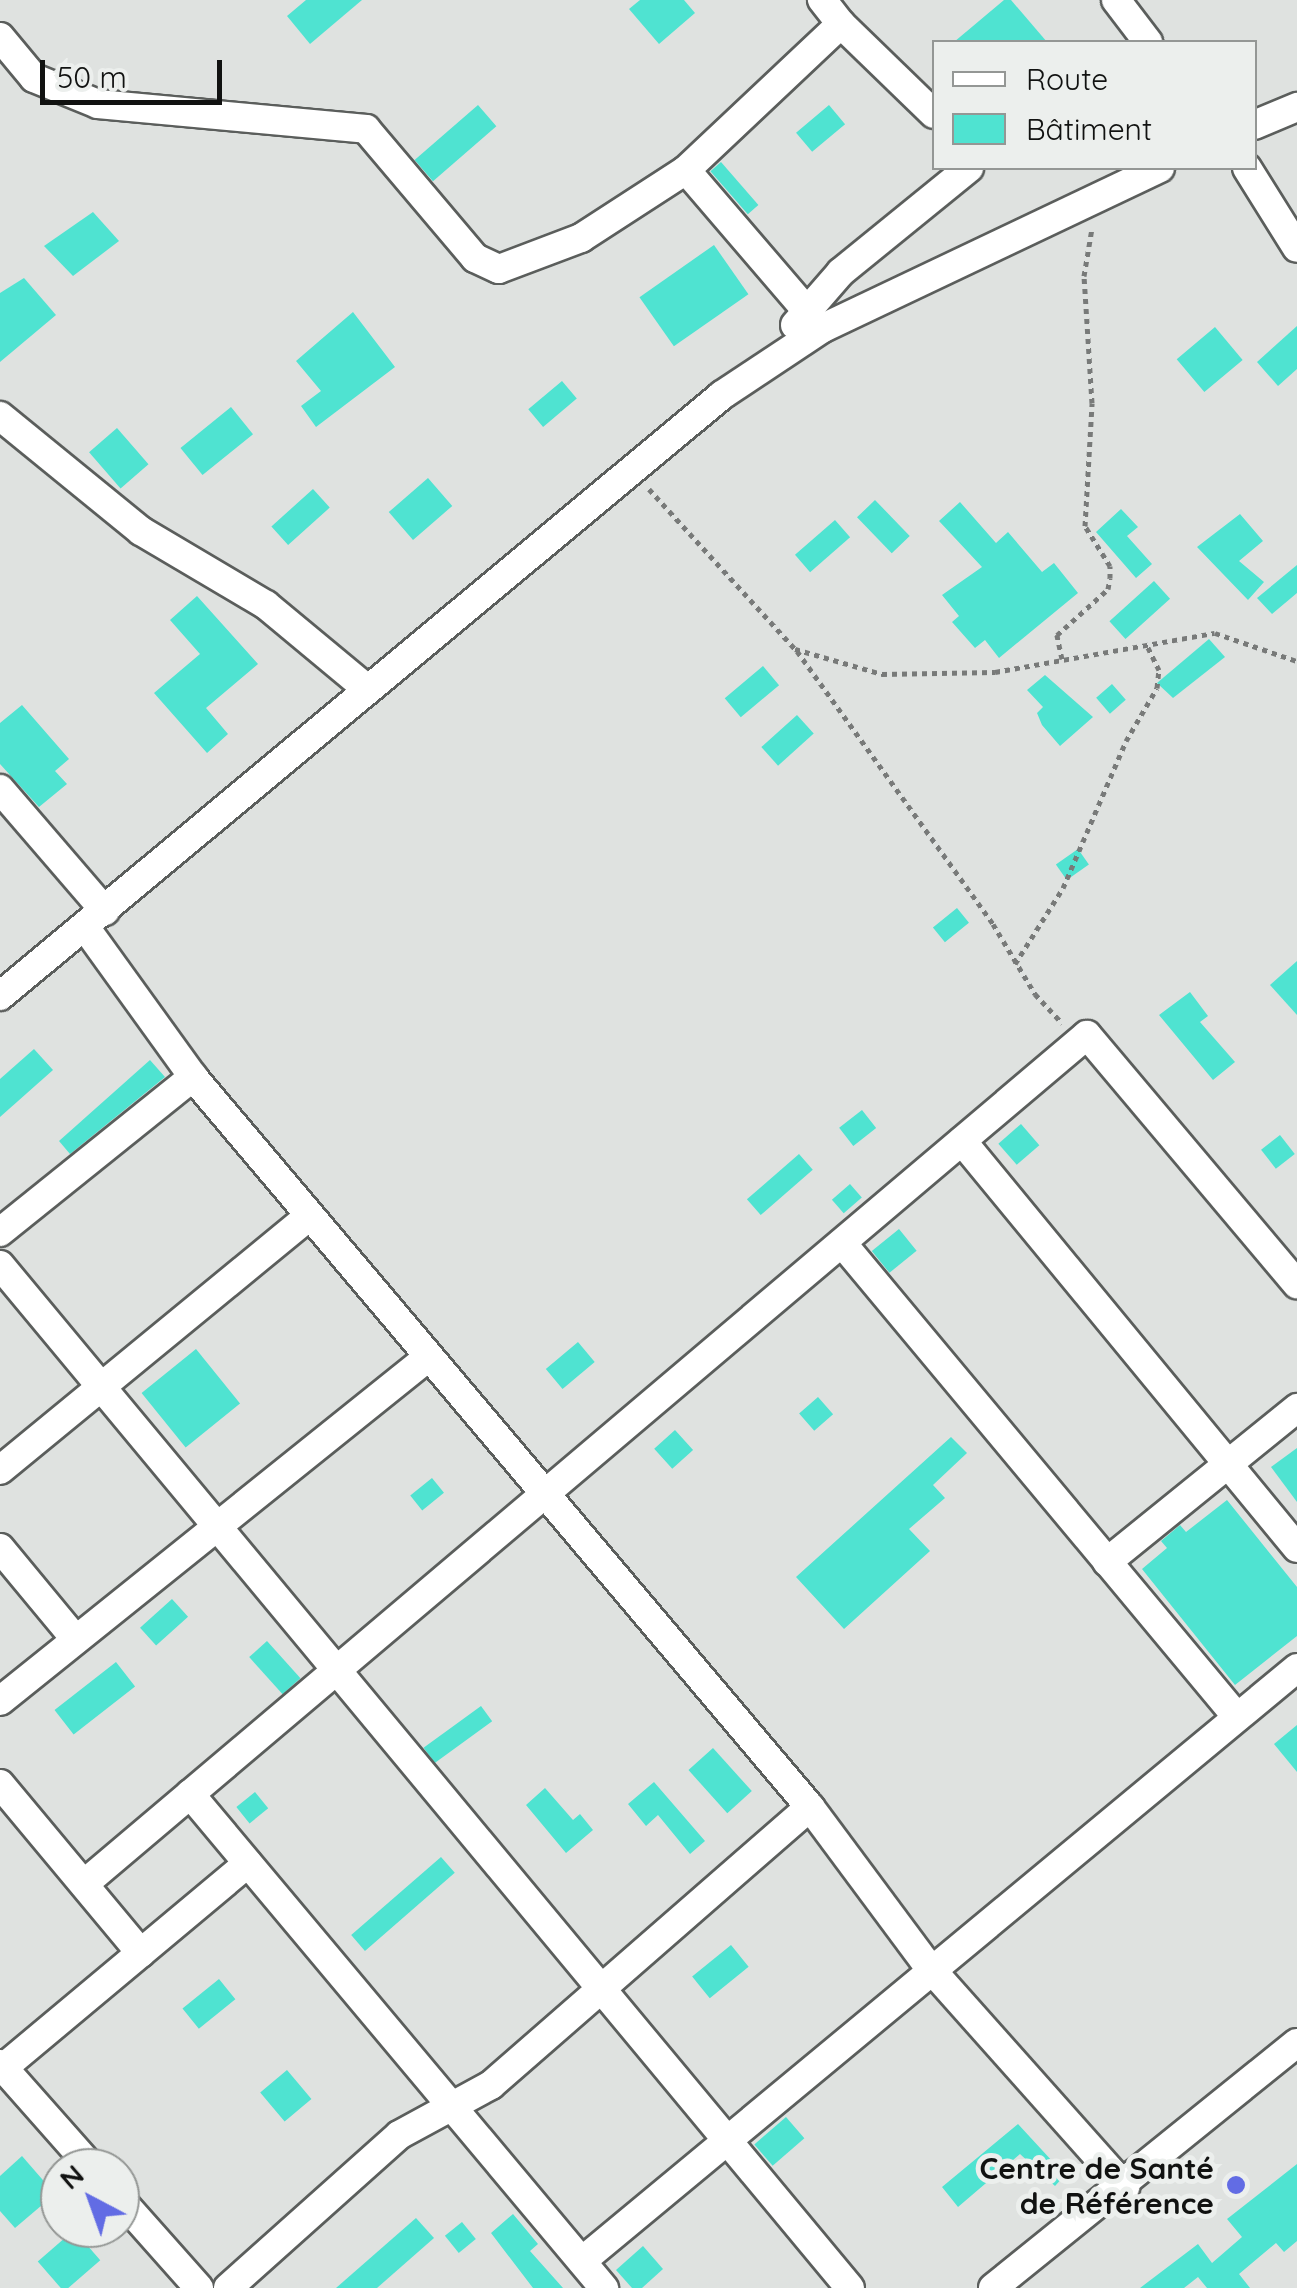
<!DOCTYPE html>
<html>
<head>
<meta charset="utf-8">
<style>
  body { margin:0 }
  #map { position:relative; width:1297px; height:2288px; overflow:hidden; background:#dfe2e0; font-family:Quicksand,sans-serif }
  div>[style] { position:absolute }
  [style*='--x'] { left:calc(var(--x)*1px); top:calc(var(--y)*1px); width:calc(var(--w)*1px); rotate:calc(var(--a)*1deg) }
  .building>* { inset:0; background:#4fe3d1; transform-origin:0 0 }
  .path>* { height:5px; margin-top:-2.5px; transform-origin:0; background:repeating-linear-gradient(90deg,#787a79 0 5px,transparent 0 10px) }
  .roads { filter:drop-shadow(2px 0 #5b5e5c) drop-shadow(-2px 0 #5b5e5c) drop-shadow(0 2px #5b5e5c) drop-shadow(0 -2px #5b5e5c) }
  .street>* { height:28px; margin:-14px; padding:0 14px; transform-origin:14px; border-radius:14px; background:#fff }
  .dots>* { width:28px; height:28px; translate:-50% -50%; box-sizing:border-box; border:5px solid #ecefed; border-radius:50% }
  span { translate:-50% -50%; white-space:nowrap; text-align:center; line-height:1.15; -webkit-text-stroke:10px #ecefed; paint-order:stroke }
  .poi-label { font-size:30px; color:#111211; font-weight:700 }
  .right { translate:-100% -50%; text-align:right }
  .legend { position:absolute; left:932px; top:40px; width:325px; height:130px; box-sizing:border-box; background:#ecefed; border:2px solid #949795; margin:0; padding:12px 18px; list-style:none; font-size:30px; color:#111211 }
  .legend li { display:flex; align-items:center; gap:20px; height:50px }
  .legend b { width:50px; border:2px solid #949795 }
  .north { position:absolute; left:40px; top:2148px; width:100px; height:100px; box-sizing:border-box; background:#ecefed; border:2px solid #949795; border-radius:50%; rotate:319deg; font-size:28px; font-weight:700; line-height:40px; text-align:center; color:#111211 }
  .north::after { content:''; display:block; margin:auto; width:35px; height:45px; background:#626ce4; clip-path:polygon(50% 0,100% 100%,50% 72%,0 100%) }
  .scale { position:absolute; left:40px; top:60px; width:182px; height:45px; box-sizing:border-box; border:5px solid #111211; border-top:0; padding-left:12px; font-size:30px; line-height:35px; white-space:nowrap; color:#111211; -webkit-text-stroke:8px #ecefed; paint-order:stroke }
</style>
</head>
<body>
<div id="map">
  <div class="building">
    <div style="clip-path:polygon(306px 0,362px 0,310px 44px,287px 16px)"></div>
    <div style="clip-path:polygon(640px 0,684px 0,695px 13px,659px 44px,629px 9px)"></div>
    <div style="clip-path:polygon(1004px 0,1011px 0,1047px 42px,954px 42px)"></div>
    <div style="left:478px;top:105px;width:28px;height:84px;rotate:49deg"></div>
    <div style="left:829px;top:105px;width:25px;height:43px;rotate:50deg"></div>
    <div style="left:721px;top:162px;width:57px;height:14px;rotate:49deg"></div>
    <div style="clip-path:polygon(93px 212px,119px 241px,73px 276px,44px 246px)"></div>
    <div style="left:714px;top:245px;width:60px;height:91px;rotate:55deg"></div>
    <div style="clip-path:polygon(24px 278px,56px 315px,0 362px,0 293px)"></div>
    <div style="clip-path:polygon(353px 312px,395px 367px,316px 427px,301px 406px,321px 391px,296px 361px)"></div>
    <div style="clip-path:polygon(1297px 326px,1297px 369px,1278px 386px,1257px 362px)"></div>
    <div style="left:1215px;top:327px;width:43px;height:50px;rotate:50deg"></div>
    <div style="left:562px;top:381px;width:23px;height:44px;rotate:50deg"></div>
    <div style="left:231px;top:407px;width:35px;height:65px;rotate:51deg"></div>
    <div style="left:117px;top:428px;width:48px;height:37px;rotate:49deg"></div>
    <div style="left:428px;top:478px;width:37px;height:52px;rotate:49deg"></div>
    <div style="left:313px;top:489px;width:25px;height:56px;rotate:48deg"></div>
    <div style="left:875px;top:500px;width:50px;height:25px;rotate:46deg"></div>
    <div style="clip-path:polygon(960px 502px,996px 543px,1008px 532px,1042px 572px,1054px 563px,1078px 593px,999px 658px,985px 640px,975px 648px,952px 622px,959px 616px,942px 595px,982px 567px,939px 521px)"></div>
    <div style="clip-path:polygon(1121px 509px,1138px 527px,1127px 536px,1152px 564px,1136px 578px,1096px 532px)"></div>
    <div style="clip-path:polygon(1240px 514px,1263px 541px,1239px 561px,1264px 582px,1248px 600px,1197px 547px)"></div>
    <div style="left:835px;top:520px;width:23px;height:53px;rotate:49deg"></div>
    <div style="clip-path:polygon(1297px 565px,1297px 593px,1272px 614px,1257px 598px)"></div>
    <div style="left:1154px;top:581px;width:24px;height:60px;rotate:48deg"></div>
    <div style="clip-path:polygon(197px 596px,258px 664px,206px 708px,228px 734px,207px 753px,154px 693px,200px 654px,170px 620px)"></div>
    <div style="clip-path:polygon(1209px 639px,1225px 657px,1173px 698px,1157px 683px)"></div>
    <div style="left:763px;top:666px;width:25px;height:50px;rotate:50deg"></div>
    <div style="clip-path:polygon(1045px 675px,1093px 717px,1060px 746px,1042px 725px,1037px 713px,1043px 707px,1027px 690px)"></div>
    <div style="left:1112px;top:684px;width:21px;height:21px;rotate:49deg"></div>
    <div style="clip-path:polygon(22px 705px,69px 759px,55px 771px,67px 784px,39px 807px,0 764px,0 723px)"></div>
    <div style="left:797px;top:715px;width:25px;height:48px;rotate:48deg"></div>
    <div style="left:1078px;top:849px;width:19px;height:27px;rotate:55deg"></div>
    <div style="left:957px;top:908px;width:19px;height:31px;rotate:51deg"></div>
    <div style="clip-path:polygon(1297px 961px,1297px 1015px,1270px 985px)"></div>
    <div style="clip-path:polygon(1190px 992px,1208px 1016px,1200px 1022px,1235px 1062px,1213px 1080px,1159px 1015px)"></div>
    <div style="clip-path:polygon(34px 1049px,53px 1070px,0 1117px,0 1079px)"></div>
    <div style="clip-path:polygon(150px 1060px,165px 1077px,70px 1154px,59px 1141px)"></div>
    <div style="left:862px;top:1110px;width:23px;height:29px;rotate:52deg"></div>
    <div style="left:1021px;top:1124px;width:28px;height:30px;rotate:49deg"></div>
    <div style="left:1280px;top:1135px;width:24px;height:24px;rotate:52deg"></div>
    <div style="left:799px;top:1154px;width:21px;height:69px;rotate:49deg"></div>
    <div style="left:850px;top:1184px;width:18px;height:24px;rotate:49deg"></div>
    <div style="left:899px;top:1229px;width:28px;height:35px;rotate:51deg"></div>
    <div style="left:578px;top:1342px;width:26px;height:42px;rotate:50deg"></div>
    <div style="left:196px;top:1349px;width:70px;height:70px;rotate:51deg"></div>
    <div style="left:818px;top:1397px;width:23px;height:25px;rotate:49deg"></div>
    <div style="left:675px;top:1430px;width:27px;height:28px;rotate:48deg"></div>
    <div style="clip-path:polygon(951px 1437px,967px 1453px,933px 1485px,945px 1498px,909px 1529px,930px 1551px,844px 1629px,796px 1577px)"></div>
    <div style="clip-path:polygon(1297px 1448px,1297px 1502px,1271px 1467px)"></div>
    <div style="left:432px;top:1478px;width:19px;height:28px;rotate:51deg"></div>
    <div style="clip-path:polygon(1227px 1500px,1297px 1587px,1297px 1636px,1235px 1685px,1142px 1569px,1167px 1548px,1161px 1541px,1180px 1525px,1186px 1532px)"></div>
    <div style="left:172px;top:1599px;width:24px;height:43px;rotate:48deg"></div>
    <div style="left:267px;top:1641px;width:50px;height:24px;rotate:48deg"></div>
    <div style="left:116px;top:1662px;width:31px;height:78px;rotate:52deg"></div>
    <div style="left:481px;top:1706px;width:19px;height:71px;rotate:54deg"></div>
    <div style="clip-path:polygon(1297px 1725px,1297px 1772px,1274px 1744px)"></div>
    <div style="left:713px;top:1748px;width:58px;height:33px;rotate:48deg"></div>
    <div style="clip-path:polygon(654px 1782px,705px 1841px,690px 1854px,658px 1815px,646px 1826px,628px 1804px)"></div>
    <div style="clip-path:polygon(545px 1788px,573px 1820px,580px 1814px,593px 1830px,566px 1853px,526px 1805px)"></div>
    <div style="left:255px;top:1792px;width:21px;height:24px;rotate:51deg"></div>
    <div style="left:441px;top:1857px;width:21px;height:119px;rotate:49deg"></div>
    <div style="left:731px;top:1945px;width:28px;height:50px;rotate:51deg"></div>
    <div style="left:219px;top:1979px;width:26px;height:47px;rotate:51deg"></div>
    <div style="left:287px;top:2070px;width:38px;height:35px;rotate:50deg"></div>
    <div style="left:786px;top:2117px;width:28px;height:42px;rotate:49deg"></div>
    <div style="clip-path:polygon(1018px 2124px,1065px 2175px,1055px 2186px,1020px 2154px,958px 2207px,942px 2187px)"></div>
    <div style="clip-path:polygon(22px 2156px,55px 2194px,15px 2228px,0 2211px,0 2176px)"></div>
    <div style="clip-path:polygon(1297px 2164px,1297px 2241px,1284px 2252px,1276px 2243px,1239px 2274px,1250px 2288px,1207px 2288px,1198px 2277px,1184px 2288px,1140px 2288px,1198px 2244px,1212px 2263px,1242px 2237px,1227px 2219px)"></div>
    <div style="clip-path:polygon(513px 2214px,538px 2244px,530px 2251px,563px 2288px,533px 2288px,491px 2233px)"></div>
    <div style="clip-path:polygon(416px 2218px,434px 2238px,377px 2288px,336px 2288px)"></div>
    <div style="left:462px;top:2222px;width:22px;height:22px;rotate:51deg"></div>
    <div style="left:74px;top:2230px;width:40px;height:48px;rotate:49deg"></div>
    <div style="clip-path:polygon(643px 2246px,663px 2269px,642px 2288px,632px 2288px,616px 2270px)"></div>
  </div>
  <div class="path">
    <div style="--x:649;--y:489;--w:217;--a:47.6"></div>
    <div style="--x:795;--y:649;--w:91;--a:16"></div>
    <div style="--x:882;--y:674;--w:113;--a:-1"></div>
    <div style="--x:995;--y:672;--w:223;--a:-10.1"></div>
    <div style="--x:1215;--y:633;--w:87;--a:18.9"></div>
    <div style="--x:797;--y:651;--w:336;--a:54.3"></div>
    <div style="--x:993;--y:924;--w:82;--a:59"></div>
    <div style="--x:1035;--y:994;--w:40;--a:47"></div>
    <div style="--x:1062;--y:659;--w:25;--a:-102"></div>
    <div style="--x:1057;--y:635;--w:69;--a:-42"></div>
    <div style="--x:1108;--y:589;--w:11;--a:-80"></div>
    <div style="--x:1110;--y:578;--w:12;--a:-90"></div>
    <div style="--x:1110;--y:566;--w:47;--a:-122"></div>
    <div style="--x:1085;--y:526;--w:123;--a:-86.7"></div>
    <div style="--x:1092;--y:403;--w:127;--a:-93.6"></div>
    <div style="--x:1084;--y:276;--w:49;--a:-80.5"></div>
    <div style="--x:1015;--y:964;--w:90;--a:-57.7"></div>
    <div style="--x:1063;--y:888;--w:160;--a:-66.8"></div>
    <div style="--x:1126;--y:741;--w:61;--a:-59.7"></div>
    <div style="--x:1157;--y:688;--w:18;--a:-84"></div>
    <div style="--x:1159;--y:670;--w:30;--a:-116"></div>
  </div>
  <div class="roads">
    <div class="street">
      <div style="--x:1116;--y:0;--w:53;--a:52.7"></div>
      <div style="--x:841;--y:24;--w:129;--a:44.1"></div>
      <div style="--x:0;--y:37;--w:53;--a:50.3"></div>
      <div style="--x:34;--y:78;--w:69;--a:22.1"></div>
      <div style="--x:98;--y:104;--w:269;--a:5.3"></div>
      <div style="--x:366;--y:129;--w:169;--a:49.8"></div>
      <div style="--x:475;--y:258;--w:26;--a:25"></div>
      <div style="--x:499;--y:269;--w:88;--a:-20.7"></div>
      <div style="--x:581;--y:238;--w:125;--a:-32.9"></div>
      <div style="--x:686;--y:170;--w:186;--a:49.4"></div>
      <div style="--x:1254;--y:125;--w:47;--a:-22.7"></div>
      <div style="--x:1247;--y:168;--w:94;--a:58"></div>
      <div style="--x:686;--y:170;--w:213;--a:-43.3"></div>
      <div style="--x:841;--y:24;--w:31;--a:-128"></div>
      <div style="--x:795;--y:325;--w:70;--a:-49"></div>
      <div style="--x:841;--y:272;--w:165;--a:-39.1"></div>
      <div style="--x:0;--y:416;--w:182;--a:39.2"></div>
      <div style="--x:141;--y:531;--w:145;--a:30.6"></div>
      <div style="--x:266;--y:605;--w:131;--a:39.7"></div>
      <div style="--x:0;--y:789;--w:161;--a:49.3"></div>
      <div style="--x:85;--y:927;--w:185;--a:54.2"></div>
      <div style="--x:193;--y:1077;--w:956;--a:49.8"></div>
      <div style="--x:810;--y:1807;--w:199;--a:53.4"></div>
      <div style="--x:929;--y:1967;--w:295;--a:48.3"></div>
      <div style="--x:0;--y:996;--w:939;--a:-39.77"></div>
      <div style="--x:722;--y:395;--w:121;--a:-33.6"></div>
      <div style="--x:823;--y:328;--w:373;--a:-25.4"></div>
      <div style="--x:962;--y:1141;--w:527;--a:50.54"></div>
      <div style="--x:0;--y:1232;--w:248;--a:-38.8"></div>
      <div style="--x:842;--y:1243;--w:617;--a:50.19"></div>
      <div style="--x:0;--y:1265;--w:1330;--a:50.28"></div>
      <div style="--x:0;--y:1470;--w:400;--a:-39.4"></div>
      <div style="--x:0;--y:1548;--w:119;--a:50.4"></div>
      <div style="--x:1107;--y:1562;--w:245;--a:-39"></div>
      <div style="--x:0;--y:1701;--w:548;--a:-38.77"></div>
      <div style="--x:0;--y:1784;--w:220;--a:50.2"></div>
      <div style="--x:190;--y:1794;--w:645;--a:50.04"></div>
      <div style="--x:84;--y:1884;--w:1314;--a:-40.25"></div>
      <div style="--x:1087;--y:1035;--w:326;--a:49.9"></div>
      <div style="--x:0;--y:2064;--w:139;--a:48.5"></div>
      <div style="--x:3;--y:2068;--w:319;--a:-39.9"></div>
      <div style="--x:120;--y:2199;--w:119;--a:48.4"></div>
      <div style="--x:582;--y:2261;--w:929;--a:-39.67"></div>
      <div style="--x:228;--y:2288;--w:229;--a:-41.8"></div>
      <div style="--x:399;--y:2135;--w:105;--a:-28.5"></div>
      <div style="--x:491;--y:2085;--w:423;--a:-41.1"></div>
      <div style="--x:993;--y:2288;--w:390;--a:-38.9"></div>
    </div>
  </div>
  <div class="dots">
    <div style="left:1236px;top:2185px;background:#626ce4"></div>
  </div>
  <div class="poi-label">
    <span class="right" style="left:1214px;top:2185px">Centre de Santé<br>de Référence</span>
  </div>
  <ul class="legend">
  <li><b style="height:12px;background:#fff"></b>Route</li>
  <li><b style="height:28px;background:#4fe3d1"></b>Bâtiment</li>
  </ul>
  <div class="north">N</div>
  <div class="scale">50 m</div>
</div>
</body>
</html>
